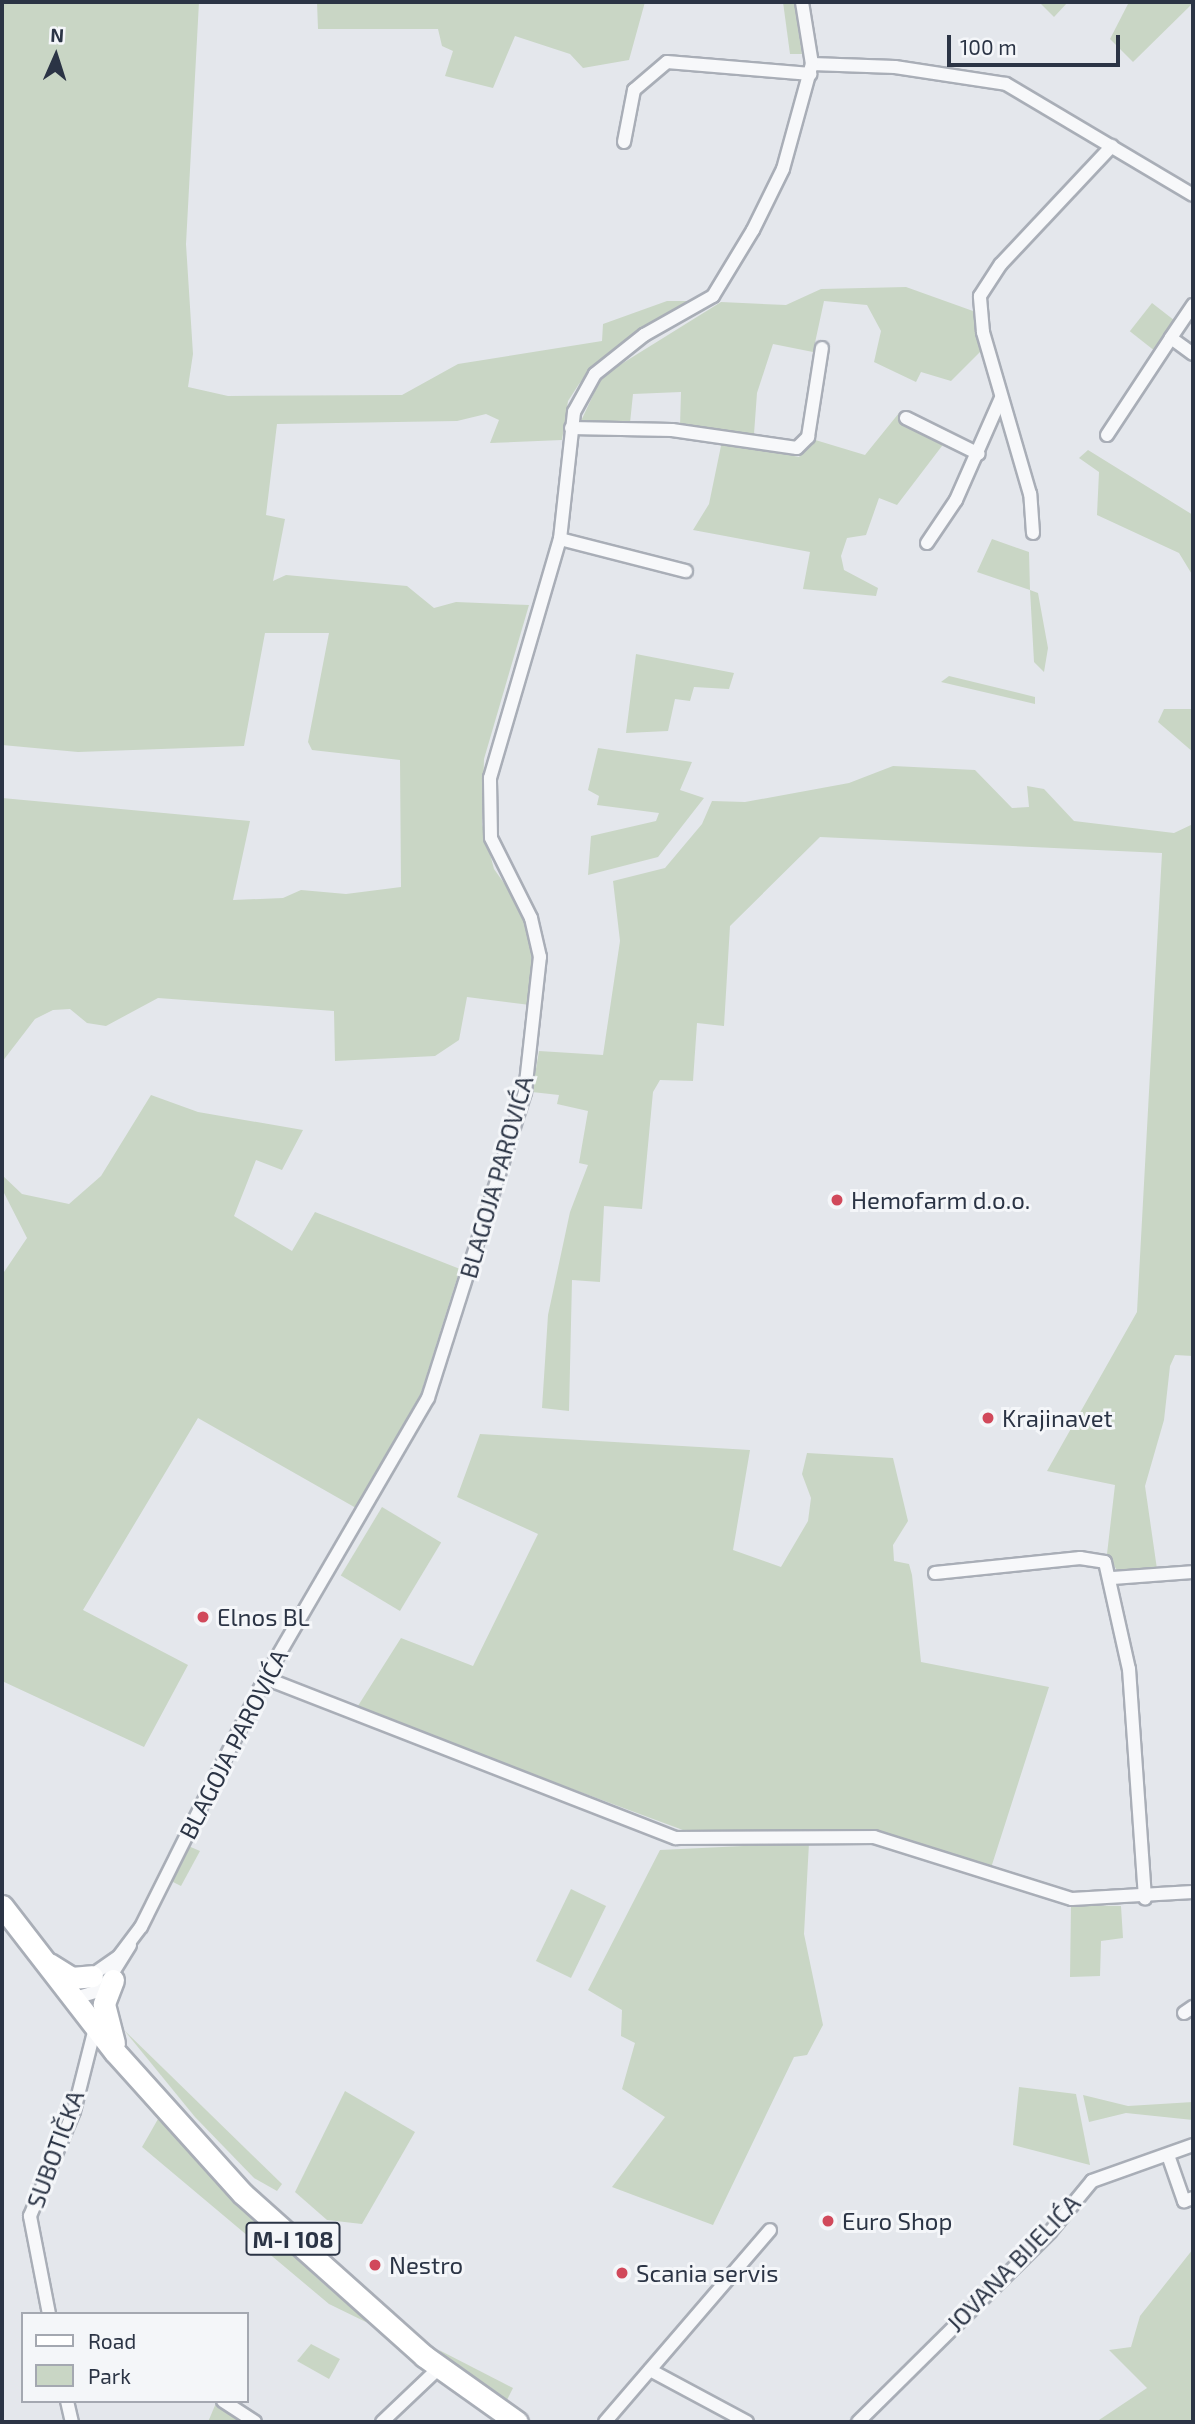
<!DOCTYPE html>
<html>
<head>
<meta charset="utf-8">
<style>
  body { margin:0 }
  #map { position:relative; width:1195px; height:2424px; overflow:hidden; background:#e4e7ec; font-family:"Exo 2",sans-serif }
  div>[style] { position:absolute }
  [style*='--x'] { left:calc(var(--x)*1px); top:calc(var(--y)*1px); width:calc(var(--w)*1px); rotate:calc(var(--a)*1deg) }
  .green>* { inset:0; background:#c9d6c5; transform-origin:0 0 }
  .roads { filter:drop-shadow(2px 0 #a9aeb7) drop-shadow(-2px 0 #a9aeb7) drop-shadow(0 2px #a9aeb7) drop-shadow(0 -2px #a9aeb7) }
  .minor>* { height:12px; margin:-6px; padding:0 6px; transform-origin:6px; border-radius:6px; background:#f7f8fa }
  .primary>* { height:21px; margin:-10.5px; padding:0 10.5px; transform-origin:10.5px; border-radius:10.5px; background:#fff }
  .dots>* { width:19px; height:19px; translate:-50% -50%; box-sizing:border-box; border:4px solid #f4f6f9; border-radius:50% }
  span { translate:-50% -50%; white-space:nowrap; text-align:center; line-height:1.15; -webkit-text-stroke:6px #f4f6f9; paint-order:stroke }
  .shield-label span { padding:2px 5px; background:#f4f6f9; border:2px solid; border-radius:5px; -webkit-text-stroke-width:0 }
  .shield-label { font-size:23px; color:#2b3445; font-weight:700 }
  .street-label { font-size:24px; color:#2b3445 }
  .poi-label { font-size:24px; color:#2b3445 }
  .left { translate:0 -50%; text-align:left }
  .frame { position:absolute; inset:0; border:4px solid #2b3445; pointer-events:none }
  .legend { position:absolute; left:21px; top:2312px; width:228px; height:91px; box-sizing:border-box; background:#f4f6f9; border:2px solid #a4a8b1; margin:0; padding:9px 12px; list-style:none; font-size:21px; color:#2b3445 }
  .legend li { display:flex; align-items:center; gap:14px; height:35px }
  .legend b { width:35px; border:2px solid #a4a8b1 }
  .north { position:absolute; left:21px; top:21px; width:70px; height:70px; -webkit-text-stroke:5px #f4f6f9; paint-order:stroke; rotate:3deg; font-size:19px; font-weight:700; line-height:28px; text-align:center; color:#2b3445 }
  .north::after { content:''; display:block; margin:auto; width:24px; height:32px; background:#2b3445; clip-path:polygon(50% 0,100% 100%,50% 72%,0 100%) }
  .scale { position:absolute; left:947px; top:35px; width:173px; height:32px; box-sizing:border-box; border:4px solid #2b3445; border-top:0; padding-left:9px; font-size:21px; line-height:24px; white-space:nowrap; color:#2b3445; -webkit-text-stroke:5px #f4f6f9; paint-order:stroke }
</style>
</head>
<body>
<div id="map">
  <div class="green">
    <div style="clip-path:polygon(2px 2px,199px 2px,186px 244px,193px 354px,188px 387px,228px 396px,402px 395px,458px 364px,602px 341px,603px 324px,667px 301px,692px 301px,607px 356px,579px 384px,568px 401px,562px 440px,490px 443px,499px 420px,486px 414px,457px 421px,277px 424px,266px 515px,285px 519px,273px 581px,286px 575px,407px 586px,434px 608px,456px 602px,529px 605px,484px 759px,482px 824px,494px 869px,519px 904px,532px 945px,530px 1005px,467px 997px,459px 1040px,435px 1056px,335px 1061px,334px 1011px,158px 998px,106px 1026px,87px 1023px,70px 1009px,53px 1010px,35px 1019px,2px 1062px,2px 798px,250px 821px,233px 900px,283px 898px,301px 890px,346px 894px,401px 887px,400px 760px,312px 750px,308px 742px,329px 633px,265px 633px,244px 746px,78px 752px,2px 745px)"></div>
    <div style="clip-path:polygon(317px 2px,645px 2px,629px 60px,583px 68px,570px 54px,515px 36px,493px 88px,445px 76px,453px 51px,442px 46px,438px 29px,318px 29px)"></div>
    <div style="clip-path:polygon(783px 2px,794px 2px,802px 54px,790px 54px)"></div>
    <div style="clip-path:polygon(1039px 2px,1068px 2px,1054px 17px)"></div>
    <div style="clip-path:polygon(1129px 2px,1193px 2px,1193px 3px,1133px 62px,1110px 39px)"></div>
    <div style="clip-path:polygon(906px 287px,973px 311px,985px 347px,951px 381px,921px 372px,916px 382px,874px 362px,881px 331px,867px 305px,824px 301px,813px 352px,773px 344px,757px 393px,754px 434px,680px 426px,681px 392px,633px 394px,630px 423px,581px 421px,602px 376px,721px 302px,786px 305px,821px 289px)"></div>
    <div style="left:1152px;top:303px;width:31px;height:36px;rotate:38deg"></div>
    <div style="clip-path:polygon(899px 413px,900px 420px,945px 442px,897px 505px,879px 498px,866px 535px,847px 538px,841px 556px,844px 570px,878px 588px,876px 596px,803px 589px,810px 552px,693px 530px,709px 504px,722px 441px,799px 457px,812px 439px,865px 455px)"></div>
    <div style="clip-path:polygon(1088px 450px,1193px 515px,1193px 576px,1179px 553px,1097px 515px,1099px 472px,1079px 458px)"></div>
    <div style="clip-path:polygon(992px 539px,1029px 552px,1030px 590px,1038px 593px,1048px 648px,1044px 672px,1034px 662px,1030px 590px,977px 572px)"></div>
    <div style="clip-path:polygon(636px 654px,734px 673px,729px 689px,694px 687px,690px 701px,675px 699px,668px 731px,626px 733px)"></div>
    <div style="clip-path:polygon(949px 676px,1035px 697px,1035px 704px,941px 682px)"></div>
    <div style="clip-path:polygon(1164px 709px,1193px 709px,1193px 752px,1158px 722px)"></div>
    <div style="clip-path:polygon(598px 748px,692px 762px,680px 790px,704px 798px,658px 857px,588px 875px,591px 836px,656px 821px,659px 813px,597px 805px,599px 796px,588px 790px)"></div>
    <div style="clip-path:polygon(893px 766px,975px 770px,1012px 808px,1029px 807px,1027px 786px,1044px 789px,1074px 821px,1174px 833px,1193px 824px,1193px 1356px,1175px 1355px,1170px 1366px,1164px 1420px,1145px 1486px,1157px 1569px,1118px 1572px,1107px 1554px,1115px 1485px,1047px 1471px,1137px 1312px,1162px 853px,820px 837px,730px 926px,724px 1026px,697px 1023px,693px 1081px,660px 1080px,653px 1092px,642px 1209px,604px 1206px,600px 1282px,572px 1280px,569px 1411px,542px 1408px,548px 1315px,570px 1212px,588px 1165px,579px 1163px,588px 1111px,557px 1104px,559px 1095px,532px 1092px,539px 1051px,603px 1055px,620px 941px,613px 881px,665px 868px,702px 824px,712px 801px,745px 802px,849px 783px)"></div>
    <div style="clip-path:polygon(151px 1095px,198px 1112px,303px 1130px,282px 1170px,256px 1160px,234px 1216px,292px 1251px,315px 1212px,460px 1269px,421px 1393px,356px 1508px,198px 1418px,83px 1610px,188px 1665px,144px 1747px,2px 1681px,2px 1275px,27px 1238px,2px 1189px,2px 1175px,22px 1194px,69px 1204px,101px 1176px)"></div>
    <div style="clip-path:polygon(480px 1434px,750px 1450px,733px 1550px,781px 1567px,808px 1521px,811px 1498px,802px 1474px,807px 1453px,893px 1458px,908px 1521px,893px 1545px,894px 1561px,909px 1564px,912px 1575px,921px 1662px,1049px 1687px,990px 1871px,886px 1833px,691px 1833px,356px 1709px,401px 1638px,473px 1666px,538px 1534px,457px 1497px)"></div>
    <div style="left:382px;top:1507px;width:69px;height:80px;rotate:31deg"></div>
    <div style="clip-path:polygon(809px 1843px,804px 1934px,823px 2025px,807px 2055px,794px 2057px,713px 2225px,612px 2187px,665px 2117px,622px 2089px,635px 2043px,621px 2036px,622px 2010px,588px 1990px,660px 1850px)"></div>
    <div style="clip-path:polygon(186px 1845px,200px 1851px,181px 1886px,171px 1881px)"></div>
    <div style="left:571px;top:1889px;width:39px;height:80px;rotate:26deg"></div>
    <div style="clip-path:polygon(1071px 1905px,1121px 1906px,1123px 1938px,1101px 1941px,1100px 1976px,1070px 1977px)"></div>
    <div style="clip-path:polygon(124px 2030px,282px 2184px,277px 2191px,254px 2178px,195px 2117px)"></div>
    <div style="clip-path:polygon(1019px 2087px,1076px 2094px,1090px 2165px,1013px 2145px)"></div>
    <div style="clip-path:polygon(345px 2091px,415px 2132px,362px 2224px,327px 2220px,295px 2192px)"></div>
    <div style="clip-path:polygon(1083px 2095px,1128px 2106px,1193px 2102px,1193px 2120px,1126px 2113px,1089px 2122px)"></div>
    <div style="clip-path:polygon(158px 2119px,316px 2277px,370px 2324px,329px 2304px,142px 2147px)"></div>
    <div style="clip-path:polygon(1193px 2249px,1193px 2422px,1096px 2422px,1147px 2388px,1109px 2350px,1131px 2347px,1140px 2316px)"></div>
    <div style="clip-path:polygon(311px 2344px,340px 2359px,329px 2379px,297px 2361px)"></div>
    <div style="clip-path:polygon(439px 2350px,513px 2388px,505px 2404px,451px 2364px)"></div>
    <div style="clip-path:polygon(216px 2403px,244px 2422px,208px 2422px)"></div>
  </div>
  <div class="roads">
    <div class="minor">
      <div style="--x:812;--y:64;--w:83;--a:2.1"></div>
      <div style="--x:895;--y:67;--w:112;--a:8.7"></div>
      <div style="--x:1006;--y:84;--w:217;--a:30.7"></div>
      <div style="--x:624;--y:142;--w:53;--a:-79.1"></div>
      <div style="--x:634;--y:90;--w:43;--a:-40.3"></div>
      <div style="--x:667;--y:62;--w:144;--a:4.8"></div>
      <div style="--x:1193;--y:305;--w:40;--a:124"></div>
      <div style="--x:1171;--y:338;--w:27;--a:36"></div>
      <div style="--x:906;--y:418;--w:81;--a:26.3"></div>
      <div style="--x:571;--y:428;--w:101;--a:1.1"></div>
      <div style="--x:672;--y:430;--w:126;--a:8.2"></div>
      <div style="--x:797;--y:448;--w:16;--a:-45"></div>
      <div style="--x:808;--y:437;--w:90;--a:-81.1"></div>
      <div style="--x:1107;--y:435;--w:116;--a:-56.6"></div>
      <div style="--x:1033;--y:533;--w:39;--a:-94"></div>
      <div style="--x:1030;--y:494;--w:169;--a:-106.2"></div>
      <div style="--x:983;--y:332;--w:36;--a:-95"></div>
      <div style="--x:980;--y:296;--w:38;--a:-57"></div>
      <div style="--x:1001;--y:264;--w:162;--a:-46.8"></div>
      <div style="--x:560;--y:539;--w:130;--a:14.3"></div>
      <div style="--x:927;--y:543;--w:52;--a:-56"></div>
      <div style="--x:956;--y:500;--w:111;--a:-66.2"></div>
      <div style="--x:935;--y:1573;--w:146;--a:-5.9"></div>
      <div style="--x:1080;--y:1558;--w:25;--a:9"></div>
      <div style="--x:1105;--y:1562;--w:110;--a:77.4"></div>
      <div style="--x:1129;--y:1669;--w:230;--a:86"></div>
      <div style="--x:1112;--y:1578;--w:81;--a:-4.2"></div>
      <div style="--x:265;--y:1678;--w:441;--a:21.3"></div>
      <div style="--x:676;--y:1838;--w:198;--a:-0.3"></div>
      <div style="--x:874;--y:1837;--w:207;--a:17.4"></div>
      <div style="--x:1072;--y:1899;--w:121;--a:-3.3"></div>
      <div style="--x:88;--y:1978;--w:38;--a:-35"></div>
      <div style="--x:119;--y:1956;--w:36;--a:-53"></div>
      <div style="--x:141;--y:1927;--w:278;--a:-63.5"></div>
      <div style="--x:265;--y:1678;--w:324;--a:-59.8"></div>
      <div style="--x:428;--y:1398;--w:321;--a:-72.4"></div>
      <div style="--x:525;--y:1092;--w:136;--a:-83.7"></div>
      <div style="--x:540;--y:957;--w:40;--a:-103"></div>
      <div style="--x:531;--y:918;--w:89;--a:-116.6"></div>
      <div style="--x:491;--y:838;--w:60;--a:-91"></div>
      <div style="--x:490;--y:778;--w:249;--a:-73.7"></div>
      <div style="--x:560;--y:539;--w:128;--a:-83.7"></div>
      <div style="--x:574;--y:412;--w:43;--a:-61.1"></div>
      <div style="--x:595;--y:374;--w:63;--a:-38.5"></div>
      <div style="--x:644;--y:335;--w:79;--a:-29.5"></div>
      <div style="--x:713;--y:296;--w:77;--a:-58.8"></div>
      <div style="--x:753;--y:230;--w:68;--a:-63.8"></div>
      <div style="--x:783;--y:169;--w:109;--a:-74.6"></div>
      <div style="--x:812;--y:64;--w:63;--a:-99.2"></div>
      <div style="--x:72;--y:1999;--w:31;--a:-17"></div>
      <div style="--x:102;--y:1990;--w:53;--a:-58.1"></div>
      <div style="--x:1184;--y:2013;--w:11;--a:-34"></div>
      <div style="--x:1169;--y:2158;--w:46;--a:70.8"></div>
      <div style="--x:1184;--y:2201;--w:9;--a:-18"></div>
      <div style="--x:49;--y:2314;--w:100;--a:-101"></div>
      <div style="--x:30;--y:2216;--w:114;--a:-67.3"></div>
      <div style="--x:74;--y:2111;--w:86;--a:-75.8"></div>
      <div style="--x:650;--y:2370;--w:110;--a:28.2"></div>
      <div style="--x:67;--y:2401;--w:22;--a:77"></div>
      <div style="--x:223;--y:2401;--w:38;--a:33"></div>
      <div style="--x:382;--y:2422;--w:79;--a:-43.5"></div>
      <div style="--x:605;--y:2422;--w:253;--a:-49.3"></div>
      <div style="--x:858;--y:2422;--w:270;--a:-44.7"></div>
      <div style="--x:1050;--y:2232;--w:66;--a:-50.5"></div>
      <div style="--x:1092;--y:2181;--w:107;--a:-19.6"></div>
    </div>
    <div class="primary">
      <div style="--x:2;--y:1906;--w:185;--a:52.3"></div>
      <div style="--x:115;--y:2052;--w:191;--a:48"></div>
      <div style="--x:243;--y:2194;--w:243;--a:41.8"></div>
      <div style="--x:424;--y:2356;--w:114;--a:35.4"></div>
      <div style="--x:49;--y:1964;--w:26;--a:32"></div>
      <div style="--x:71;--y:1978;--w:21;--a:-5"></div>
      <div style="--x:113;--y:1980;--w:26;--a:111"></div>
      <div style="--x:104;--y:2004;--w:40;--a:75.6"></div>
    </div>
  </div>
  <div class="dots">
    <div style="left:837px;top:1200px;background:#d1495b"></div>
    <div style="left:988px;top:1418px;background:#d1495b"></div>
    <div style="left:203px;top:1617px;background:#d1495b"></div>
    <div style="left:828px;top:2221px;background:#d1495b"></div>
    <div style="left:375px;top:2265px;background:#d1495b"></div>
    <div style="left:622px;top:2273px;background:#d1495b"></div>
  </div>
  <div class="shield-label">
    <span style="left:293px;top:2239px">M-I 108</span>
  </div>
  <div class="street-label">
    <span style="left:496px;top:1177px;rotate:-74deg">BLAGOJA PAROVIĆA</span>
    <span style="left:233px;top:1744px;rotate:-63deg">BLAGOJA PAROVIĆA</span>
    <span style="left:55px;top:2149px;rotate:-70deg">SUBOTIČKA</span>
    <span style="left:1013px;top:2263px;rotate:-46deg">JOVANA BIJELIĆA</span>
  </div>
  <div class="poi-label">
    <span class="left" style="left:851px;top:1200px">Hemofarm d.o.o.</span>
    <span class="left" style="left:1002px;top:1418px">Krajinavet</span>
    <span class="left" style="left:217px;top:1617px">Elnos BL</span>
    <span class="left" style="left:842px;top:2221px">Euro Shop</span>
    <span class="left" style="left:389px;top:2265px">Nestro</span>
    <span class="left" style="left:636px;top:2273px">Scania servis</span>
  </div>
  <div class="frame"></div>
  <ul class="legend">
  <li><b style="height:9px;background:#fff"></b>Road</li>
  <li><b style="height:19px;background:#c9d6c5"></b>Park</li>
  </ul>
  <div class="north">N</div>
  <div class="scale">100 m</div>
</div>
</body>
</html>
